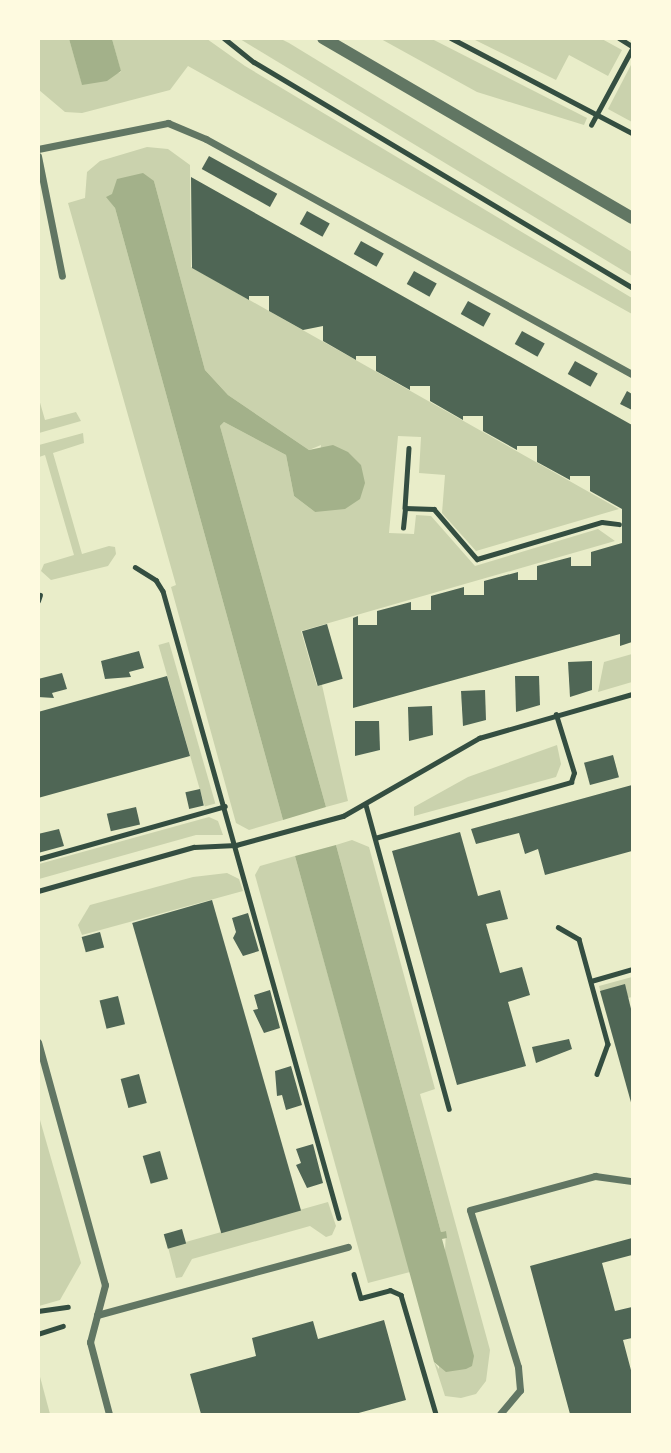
<!DOCTYPE html>
<html>
<head>
<meta charset="utf-8">
<style>
  body { margin:0 }
  #map { position:relative; width:671px; height:1453px; overflow:hidden; background:#e9edc9; font-family:"Work Sans",sans-serif }
  div>[style] { position:absolute }
  [style*='--x'] { left:calc(var(--x)*1px); top:calc(var(--y)*1px); width:calc(var(--w)*1px); rotate:calc(var(--a)*1deg) }
  .green>* { inset:0; background:#cad2ad; transform-origin:0 0 }
  .water>* { inset:0; background:#a3b18a }
  .building>* { inset:0; background:#4f6655; transform-origin:0 0 }
  .path>* { height:4.5px; margin:-2.25px; padding:0 2.25px; transform-origin:2.25px; border-radius:2.25px; background:#344e41 }
  .minor>* { height:7px; margin:-3.5px; padding:0 3.5px; transform-origin:3.5px; border-radius:3.5px; background:#617663 }
  .tertiary>* { height:12px; margin:-6px; padding:0 6px; transform-origin:6px; border-radius:6px; background:#617663 }
  span { translate:-50% -50%; white-space:nowrap; text-align:center; line-height:1.15; -webkit-text-stroke:7px #fefae0; paint-order:stroke }
  .frame { position:absolute; inset:0; border:40px solid #fefae0; pointer-events:none }
</style>
</head>
<body>
<div id="map">
  <div class="green">
    <div style="clip-path:polygon(39px 39px,69px 39px,82px 84px,121px 72px,112px 39px,207px 39px,245px 66px,632px 298px,632px 314px,188px 66px,170px 90px,82px 113px,65px 112px,39px 90px)"></div>
    <div style="clip-path:polygon(240px 39px,281px 39px,289px 43px,632px 252px,632px 276px)"></div>
    <div style="clip-path:polygon(381px 39px,432px 39px,587px 118px,584px 125px,477px 92px)"></div>
    <div style="clip-path:polygon(473px 39px,602px 39px,622px 50px,608px 76px,569px 55px,556px 80px)"></div>
    <div style="clip-path:polygon(632px 63px,632px 122px,608px 109px)"></div>
    <div style="clip-path:polygon(147px 147px,168px 149px,190px 165px,191px 267px,619px 509px,476px 551px,442px 513px,445px 475px,419px 473px,421px 437px,398px 436px,389px 533px,414px 534px,416px 515px,431px 516px,475px 566px,598px 529px,615px 541px,301px 631px,317px 686px,322px 685px,348px 801px,326px 807px,220px 426px,224px 422px,286px 455px,294px 496px,315px 512px,321px 445px,309px 450px,228px 395px,205px 370px,154px 181px,107px 197px,115px 208px,283px 820px,249px 830px,236px 823px,171px 587px,176px 585px,68px 203px,85px 198px,87px 172px,100px 161px)"></div>
    <div style="clip-path:polygon(39px 399px,45px 420px,76px 412px,81px 421px,39px 433px)"></div>
    <div style="clip-path:polygon(83px 433px,84px 443px,53px 453px,82px 554px,109px 546px,115px 547px,116px 554px,108px 566px,51px 580px,41px 571px,44px 564px,74px 555px,45px 455px,39px 457px,39px 445px)"></div>
    <div style="left:169px;top:642px;width:168px;height:11px;rotate:74deg"></div>
    <div style="clip-path:polygon(632px 654px,632px 682px,598px 692px,604px 662px)"></div>
    <div style="clip-path:polygon(557px 745px,561px 764px,556px 777px,414px 816px,414px 807px,468px 777px)"></div>
    <div style="clip-path:polygon(209px 817px,218px 821px,223px 835px,196px 835px,39px 879px,39px 864px)"></div>
    <div style="clip-path:polygon(352px 840px,369px 847px,435px 1089px,420px 1094px,490px 1350px,486px 1381px,476px 1394px,461px 1398px,445px 1396px,434px 1362px,439px 1369px,446px 1231px,441px 1232px,336px 845px)"></div>
    <div style="clip-path:polygon(295px 856px,410px 1272px,368px 1283px,255px 875px,260px 866px)"></div>
    <div style="clip-path:polygon(227px 873px,239px 879px,243px 891px,82px 935px,78px 925px,90px 905px,193px 877px)"></div>
    <div style="clip-path:polygon(632px 977px,632px 997px,604px 1004px,599px 986px)"></div>
    <div style="clip-path:polygon(38px 1113px,81px 1263px,60px 1300px,39px 1306px)"></div>
    <div style="clip-path:polygon(328px 1202px,336px 1226px,332px 1235px,326px 1237px,310px 1226px,192px 1259px,182px 1277px,176px 1278px,168px 1247px)"></div>
    <div style="clip-path:polygon(38px 1373px,39px 1373px,50px 1414px,39px 1414px)"></div>
  </div>
  <div class="water">
    <div style="clip-path:polygon(69px 39px,112px 39px,121px 71px,107px 81px,82px 85px)"></div>
    <div style="clip-path:polygon(143px 173px,154px 181px,205px 370px,228px 395px,309px 450px,333px 445px,348px 452px,361px 465px,365px 483px,360px 499px,345px 509px,315px 512px,294px 496px,286px 455px,224px 422px,220px 426px,326px 807px,283px 820px,115px 208px,106px 197px,112px 194px,117px 179px)"></div>
    <div style="clip-path:polygon(336px 845px,441px 1232px,446px 1231px,447px 1238px,442px 1239px,474px 1356px,472px 1366px,466px 1369px,446px 1372px,434px 1362px,295px 856px)"></div>
  </div>
  <div class="building">
    <div style="left:209px;top:156px;width:78px;height:15px;rotate:29deg"></div>
    <div style="clip-path:polygon(191px 177px,632px 425px,632px 642px,620px 646px,620px 634px,353px 708px,353px 618px,358px 616px,358px 625px,377px 625px,377px 611px,411px 602px,411px 610px,431px 610px,431px 596px,464px 587px,464px 595px,484px 595px,484px 581px,518px 572px,518px 580px,537px 580px,537px 566px,571px 557px,571px 566px,591px 566px,591px 552px,622px 543px,622px 509px,590px 491px,590px 476px,570px 476px,570px 480px,537px 462px,537px 446px,517px 446px,517px 450px,483px 431px,483px 416px,463px 416px,463px 420px,430px 401px,430px 386px,410px 386px,410px 390px,376px 371px,376px 356px,356px 356px,356px 360px,323px 341px,323px 326px,303px 330px,269px 311px,269px 296px,249px 296px,249px 300px,192px 268px)"></div>
    <div style="left:307px;top:211px;width:26px;height:15px;rotate:29deg"></div>
    <div style="left:361px;top:241px;width:26px;height:15px;rotate:29deg"></div>
    <div style="left:414px;top:271px;width:26px;height:15px;rotate:29deg"></div>
    <div style="left:468px;top:301px;width:26px;height:15px;rotate:29deg"></div>
    <div style="left:522px;top:331px;width:26px;height:15px;rotate:29deg"></div>
    <div style="left:575px;top:361px;width:26px;height:15px;rotate:29deg"></div>
    <div style="clip-path:polygon(627px 391px,632px 394px,632px 410px,620px 404px)"></div>
    <div style="left:327px;top:624px;width:57px;height:26px;rotate:74deg"></div>
    <div style="clip-path:polygon(139px 651px,144px 668px,129px 672px,131px 677px,105px 679px,101px 661px)"></div>
    <div style="clip-path:polygon(592px 661px,592px 690px,570px 697px,568px 662px)"></div>
    <div style="clip-path:polygon(62px 673px,67px 689px,52px 693px,54px 698px,38px 697px,38px 679px)"></div>
    <div style="clip-path:polygon(167px 676px,190px 756px,38px 798px,38px 712px)"></div>
    <div style="clip-path:polygon(515px 676px,539px 676px,540px 705px,516px 712px)"></div>
    <div style="clip-path:polygon(485px 690px,486px 720px,463px 726px,461px 691px)"></div>
    <div style="clip-path:polygon(432px 706px,433px 735px,409px 741px,408px 707px)"></div>
    <div style="clip-path:polygon(355px 721px,379px 721px,380px 750px,355px 756px)"></div>
    <div style="left:613px;top:755px;width:23px;height:30px;rotate:75deg"></div>
    <div style="clip-path:polygon(632px 785px,632px 851px,545px 875px,538px 849px,525px 854px,519px 833px,476px 844px,471px 829px)"></div>
    <div style="left:200px;top:789px;width:17px;height:15px;rotate:77deg"></div>
    <div style="left:136px;top:807px;width:18px;height:30px;rotate:77deg"></div>
    <div style="clip-path:polygon(59px 829px,64px 846px,38px 853px,38px 834px)"></div>
    <div style="clip-path:polygon(460px 832px,478px 896px,500px 890px,508px 919px,486px 924px,500px 973px,522px 967px,530px 995px,508px 1002px,526px 1066px,457px 1085px,392px 851px)"></div>
    <div style="left:212px;top:900px;width:323px;height:83px;rotate:74deg"></div>
    <div style="clip-path:polygon(248px 913px,259px 951px,243px 956px,233px 938px,236px 932px,232px 918px)"></div>
    <div style="left:100px;top:932px;width:16px;height:19px;rotate:75deg"></div>
    <div style="clip-path:polygon(625px 984px,632px 1013px,632px 1106px,600px 991px)"></div>
    <div style="clip-path:polygon(270px 990px,280px 1028px,264px 1033px,253px 1010px,258px 1009px,254px 995px)"></div>
    <div style="left:118px;top:996px;width:29px;height:19px;rotate:76deg"></div>
    <div style="clip-path:polygon(569px 1039px,572px 1049px,536px 1063px,532px 1047px)"></div>
    <div style="clip-path:polygon(291px 1066px,302px 1105px,286px 1110px,282px 1095px,277px 1096px,275px 1071px)"></div>
    <div style="left:139px;top:1074px;width:30px;height:19px;rotate:75deg"></div>
    <div style="clip-path:polygon(313px 1144px,323px 1183px,307px 1188px,296px 1165px,301px 1163px,296px 1149px)"></div>
    <div style="left:160px;top:1151px;width:29px;height:18px;rotate:74deg"></div>
    <div style="left:182px;top:1229px;width:15px;height:19px;rotate:74deg"></div>
    <div style="clip-path:polygon(632px 1238px,632px 1255px,602px 1263px,615px 1311px,632px 1307px,632px 1338px,623px 1340px,632px 1374px,632px 1414px,570px 1414px,530px 1266px)"></div>
    <div style="clip-path:polygon(384px 1320px,406px 1400px,355px 1414px,201px 1414px,190px 1374px,256px 1356px,252px 1338px,313px 1321px,318px 1339px)"></div>
  </div>
  <div class="path">
    <div style="--x:224;--y:38;--w:38;--a:39"></div>
    <div style="--x:254;--y:62;--w:440;--a:30.8"></div>
    <div style="--x:451;--y:38;--w:204;--a:27.7"></div>
    <div style="--x:619;--y:38;--w:15;--a:32"></div>
    <div style="--x:591;--y:125;--w:86;--a:-61.7"></div>
    <div style="--x:409;--y:448;--w:60;--a:93.8"></div>
    <div style="--x:405;--y:508;--w:29;--a:2"></div>
    <div style="--x:434;--y:509;--w:66;--a:49.3"></div>
    <div style="--x:477;--y:559;--w:130;--a:-16.5"></div>
    <div style="--x:602;--y:522;--w:17;--a:7"></div>
    <div style="--x:403;--y:528;--w:20;--a:-84"></div>
    <div style="--x:135;--y:567;--w:25;--a:32"></div>
    <div style="--x:156;--y:580;--w:13;--a:58"></div>
    <div style="--x:163;--y:591;--w:651;--a:74.32"></div>
    <div style="--x:38;--y:601;--w:6;--a:-72"></div>
    <div style="--x:366;--y:805;--w:315;--a:74.7"></div>
    <div style="--x:375;--y:838;--w:204;--a:-15.9"></div>
    <div style="--x:571;--y:782;--w:9;--a:-72"></div>
    <div style="--x:574;--y:773;--w:61;--a:-107.2"></div>
    <div style="--x:38;--y:859;--w:194;--a:-15.8"></div>
    <div style="--x:38;--y:891;--w:162;--a:-15.8"></div>
    <div style="--x:194;--y:847;--w:42;--a:-2.7"></div>
    <div style="--x:236;--y:845;--w:111;--a:-15.2"></div>
    <div style="--x:343;--y:816;--w:157;--a:-29.8"></div>
    <div style="--x:479;--y:738;--w:159;--a:-16"></div>
    <div style="--x:558;--y:927;--w:24;--a:30"></div>
    <div style="--x:579;--y:939;--w:109;--a:74.6"></div>
    <div style="--x:608;--y:1044;--w:32;--a:110"></div>
    <div style="--x:591;--y:981;--w:43;--a:-16.3"></div>
    <div style="--x:354;--y:1274;--w:25;--a:74"></div>
    <div style="--x:361;--y:1298;--w:30;--a:-15"></div>
    <div style="--x:390;--y:1290;--w:12;--a:24"></div>
    <div style="--x:401;--y:1295;--w:124;--a:73.6"></div>
    <div style="--x:38;--y:1311;--w:30;--a:-8"></div>
    <div style="--x:38;--y:1334;--w:26;--a:-18"></div>
  </div>
  <div class="minor">
    <div style="--x:38;--y:149;--w:133;--a:-11.3"></div>
    <div style="--x:168;--y:123;--w:41;--a:22.8"></div>
    <div style="--x:206;--y:139;--w:487;--a:28.9"></div>
    <div style="--x:38;--y:156;--w:122;--a:78.7"></div>
    <div style="--x:38;--y:1042;--w:252;--a:74.6"></div>
    <div style="--x:105;--y:1285;--w:59;--a:104.7"></div>
    <div style="--x:90;--y:1342;--w:74;--a:75.2"></div>
    <div style="--x:97;--y:1315;--w:260;--a:-15.2"></div>
    <div style="--x:500;--y:1414;--w:31;--a:-50"></div>
    <div style="--x:520;--y:1390;--w:23;--a:-95"></div>
    <div style="--x:518;--y:1367;--w:164;--a:-107"></div>
    <div style="--x:470;--y:1210;--w:130;--a:-15.2"></div>
    <div style="--x:595;--y:1176;--w:37;--a:8"></div>
  </div>
  <div class="tertiary">
    <div style="--x:323;--y:38;--w:358;--a:30.2"></div>
  </div>
  <div class="frame"></div>
</div>
</body>
</html>
